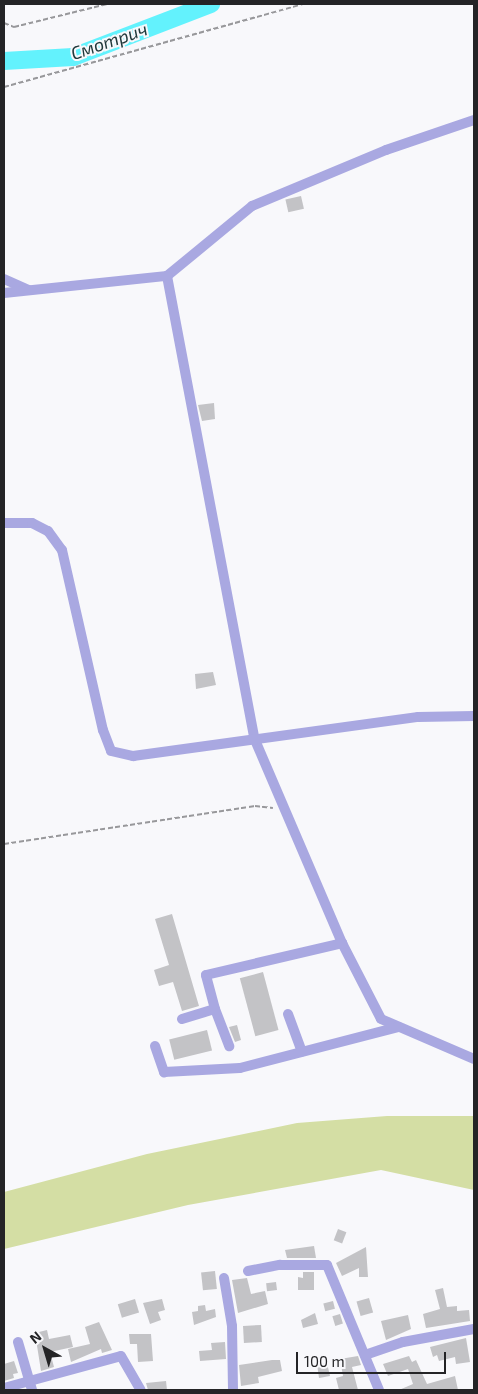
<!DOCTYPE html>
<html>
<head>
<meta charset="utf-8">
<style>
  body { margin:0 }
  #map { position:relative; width:478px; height:1394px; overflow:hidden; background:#f8f8fb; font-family:"Exo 2",sans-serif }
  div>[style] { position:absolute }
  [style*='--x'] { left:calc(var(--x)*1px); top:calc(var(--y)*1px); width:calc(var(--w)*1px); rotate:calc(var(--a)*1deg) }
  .green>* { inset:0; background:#d4dea4 }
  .river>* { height:18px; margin:-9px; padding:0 9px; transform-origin:9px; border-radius:9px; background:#63f2fd }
  .building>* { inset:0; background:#c3c3c6; transform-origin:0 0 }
  .path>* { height:2px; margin-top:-1px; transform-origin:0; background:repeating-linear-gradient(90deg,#98989b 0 5px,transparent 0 7.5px) }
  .minor>* { height:10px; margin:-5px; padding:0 5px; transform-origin:5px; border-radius:5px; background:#a9a8e1 }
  span { translate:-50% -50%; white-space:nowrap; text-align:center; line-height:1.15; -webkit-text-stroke:4px #f8f8fb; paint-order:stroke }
  .water-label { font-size:18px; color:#21393b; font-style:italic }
  .frame { position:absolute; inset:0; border:5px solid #242426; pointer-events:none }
  .north { position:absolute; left:20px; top:1324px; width:50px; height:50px; -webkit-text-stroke:4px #f8f8fb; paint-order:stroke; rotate:321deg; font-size:14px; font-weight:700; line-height:20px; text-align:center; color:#242426 }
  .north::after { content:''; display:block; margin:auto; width:18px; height:22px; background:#242426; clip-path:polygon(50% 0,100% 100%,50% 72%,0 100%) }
  .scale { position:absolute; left:296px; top:1352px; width:150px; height:22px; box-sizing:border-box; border:2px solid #242426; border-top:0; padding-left:6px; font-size:15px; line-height:18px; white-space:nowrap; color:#242426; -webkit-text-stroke:4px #f8f8fb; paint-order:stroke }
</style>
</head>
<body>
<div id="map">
  <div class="green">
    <div style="clip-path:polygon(387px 1116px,474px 1116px,474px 1190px,381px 1170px,188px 1205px,4px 1249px,4px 1192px,147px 1154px,297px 1123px)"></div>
  </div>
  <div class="river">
    <div style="--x:4;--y:61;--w:69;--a:-3.3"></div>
    <div style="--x:73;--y:57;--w:148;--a:-21"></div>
  </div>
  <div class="building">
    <div style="left:301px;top:196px;width:13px;height:16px;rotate:77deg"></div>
    <div style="clip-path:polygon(214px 403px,215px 419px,202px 421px,198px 405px)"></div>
    <div style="clip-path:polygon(213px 672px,216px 685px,196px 689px,195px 674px)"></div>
    <div style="clip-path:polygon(172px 914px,199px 1006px,182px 1011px,173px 982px,159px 986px,154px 970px,169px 965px,155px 919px)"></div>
    <div style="left:263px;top:972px;width:60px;height:24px;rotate:75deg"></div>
    <div style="clip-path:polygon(237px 1025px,241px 1040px,235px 1042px,229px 1027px)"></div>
    <div style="left:207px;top:1030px;width:21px;height:39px;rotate:76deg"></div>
    <div style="left:338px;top:1229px;width:9px;height:12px;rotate:21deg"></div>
    <div style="clip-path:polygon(314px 1246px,316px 1258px,287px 1258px,285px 1250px)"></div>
    <div style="clip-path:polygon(366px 1247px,368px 1277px,359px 1277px,359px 1268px,342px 1276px,336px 1263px)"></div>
    <div style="left:215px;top:1271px;width:18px;height:14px;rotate:84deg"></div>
    <div style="clip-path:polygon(303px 1272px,314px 1272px,314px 1290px,298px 1290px,298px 1277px,303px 1278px)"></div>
    <div style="clip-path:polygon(247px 1278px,251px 1294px,265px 1291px,268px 1304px,238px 1313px,232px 1280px)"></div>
    <div style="left:276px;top:1282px;width:8px;height:10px;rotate:83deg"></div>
    <div style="clip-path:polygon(443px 1288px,447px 1307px,457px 1306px,457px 1311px,469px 1310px,470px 1321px,426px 1328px,423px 1314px,440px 1309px,435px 1290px)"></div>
    <div style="left:369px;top:1298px;width:15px;height:13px;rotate:74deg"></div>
    <div style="left:135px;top:1299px;width:14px;height:18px;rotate:73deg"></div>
    <div style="clip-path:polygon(162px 1299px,165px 1310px,158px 1312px,161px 1320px,150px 1324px,143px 1303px)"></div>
    <div style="left:333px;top:1301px;width:8px;height:10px;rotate:76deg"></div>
    <div style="clip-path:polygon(205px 1305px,206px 1311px,215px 1309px,216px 1317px,194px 1325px,192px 1312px,198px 1311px,198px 1306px)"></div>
    <div style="clip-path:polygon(315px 1313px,318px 1324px,303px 1328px,301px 1320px)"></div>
    <div style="left:340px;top:1314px;width:10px;height:8px;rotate:73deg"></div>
    <div style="clip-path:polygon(408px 1315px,411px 1329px,386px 1340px,381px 1321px)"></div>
    <div style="clip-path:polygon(99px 1322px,112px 1350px,102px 1353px,101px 1349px,71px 1362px,68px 1349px,90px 1344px,85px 1327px)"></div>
    <div style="left:261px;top:1325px;width:17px;height:18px;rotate:87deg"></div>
    <div style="clip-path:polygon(47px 1330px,49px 1339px,70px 1335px,73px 1347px,50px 1352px,54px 1367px,41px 1371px,35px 1333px)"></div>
    <div style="clip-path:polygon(129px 1334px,151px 1334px,153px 1361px,138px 1362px,137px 1344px,130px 1344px)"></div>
    <div style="clip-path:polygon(466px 1338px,470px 1362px,456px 1364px,455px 1357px,439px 1361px,437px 1355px,433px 1357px,430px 1347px)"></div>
    <div style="clip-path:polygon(225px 1342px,226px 1359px,200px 1361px,199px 1351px,212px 1350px,211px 1343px)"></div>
    <div style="clip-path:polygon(358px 1356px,361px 1365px,352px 1367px,358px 1390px,339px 1390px,336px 1378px,343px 1376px,340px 1359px)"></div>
    <div style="clip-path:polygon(409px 1356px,412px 1362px,416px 1360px,427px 1384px,455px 1376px,458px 1390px,399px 1390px,413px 1384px,408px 1369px,388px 1376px,383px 1364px)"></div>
    <div style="clip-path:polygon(272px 1360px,280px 1360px,282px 1371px,258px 1377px,259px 1383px,241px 1386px,239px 1365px)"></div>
    <div style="clip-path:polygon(14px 1361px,18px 1373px,13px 1374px,14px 1378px,4px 1381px,4px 1364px)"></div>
    <div style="clip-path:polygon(327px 1363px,330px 1376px,319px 1378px,317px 1364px)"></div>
    <div style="clip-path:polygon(166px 1381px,167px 1390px,148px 1390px,146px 1383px)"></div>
  </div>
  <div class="path">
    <div style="--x:4;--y:23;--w:11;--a:22"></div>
    <div style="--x:14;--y:27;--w:96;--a:-13.9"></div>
    <div style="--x:4;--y:87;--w:310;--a:-15.5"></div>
    <div style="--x:4;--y:844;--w:254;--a:-8.6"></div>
    <div style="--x:255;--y:806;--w:18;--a:6"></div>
  </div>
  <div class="minor">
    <div style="--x:474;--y:120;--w:93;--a:161.2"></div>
    <div style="--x:386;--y:150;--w:145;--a:157.3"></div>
    <div style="--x:252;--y:206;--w:110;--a:140.5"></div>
    <div style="--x:167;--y:276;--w:472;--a:79.3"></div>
    <div style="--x:255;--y:740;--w:221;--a:66.8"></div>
    <div style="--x:342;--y:943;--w:85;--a:62.8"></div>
    <div style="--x:381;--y:1019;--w:101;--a:23.3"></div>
    <div style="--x:4;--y:279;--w:27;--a:24"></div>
    <div style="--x:4;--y:293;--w:164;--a:-6"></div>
    <div style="--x:4;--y:523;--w:28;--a:0"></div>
    <div style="--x:32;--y:523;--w:18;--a:27"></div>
    <div style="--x:48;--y:531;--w:24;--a:54"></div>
    <div style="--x:62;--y:550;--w:185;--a:77.2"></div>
    <div style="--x:103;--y:730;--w:22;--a:69"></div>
    <div style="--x:111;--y:751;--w:23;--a:13"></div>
    <div style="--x:133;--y:756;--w:288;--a:-7.8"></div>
    <div style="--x:418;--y:717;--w:56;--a:-1"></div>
    <div style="--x:215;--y:1009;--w:40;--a:69"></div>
    <div style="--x:288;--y:1014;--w:40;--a:69.8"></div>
    <div style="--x:182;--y:1019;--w:34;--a:-17"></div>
    <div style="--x:215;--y:1009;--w:35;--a:-105"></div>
    <div style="--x:206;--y:975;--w:140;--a:-13.2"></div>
    <div style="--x:155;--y:1046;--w:28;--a:71"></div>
    <div style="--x:164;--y:1072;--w:76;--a:-3"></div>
    <div style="--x:240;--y:1068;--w:164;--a:-14.5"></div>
    <div style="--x:248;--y:1271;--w:33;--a:-11"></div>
    <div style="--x:280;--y:1265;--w:47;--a:0"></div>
    <div style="--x:327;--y:1265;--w:135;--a:67.4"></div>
    <div style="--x:224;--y:1278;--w:49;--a:80.5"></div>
    <div style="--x:232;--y:1326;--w:64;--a:89.1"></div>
    <div style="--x:18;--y:1342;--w:50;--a:73.7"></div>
    <div style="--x:365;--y:1355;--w:40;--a:-18.9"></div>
    <div style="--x:403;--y:1342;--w:72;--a:-10.4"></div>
    <div style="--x:4;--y:1388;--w:121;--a:-15.3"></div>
    <div style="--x:121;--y:1356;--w:39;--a:60"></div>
  </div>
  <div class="water-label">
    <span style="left:109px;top:41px;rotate:-19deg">Смотрич</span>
  </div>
  <div class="frame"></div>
  <div class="north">N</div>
  <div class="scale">100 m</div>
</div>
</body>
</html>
